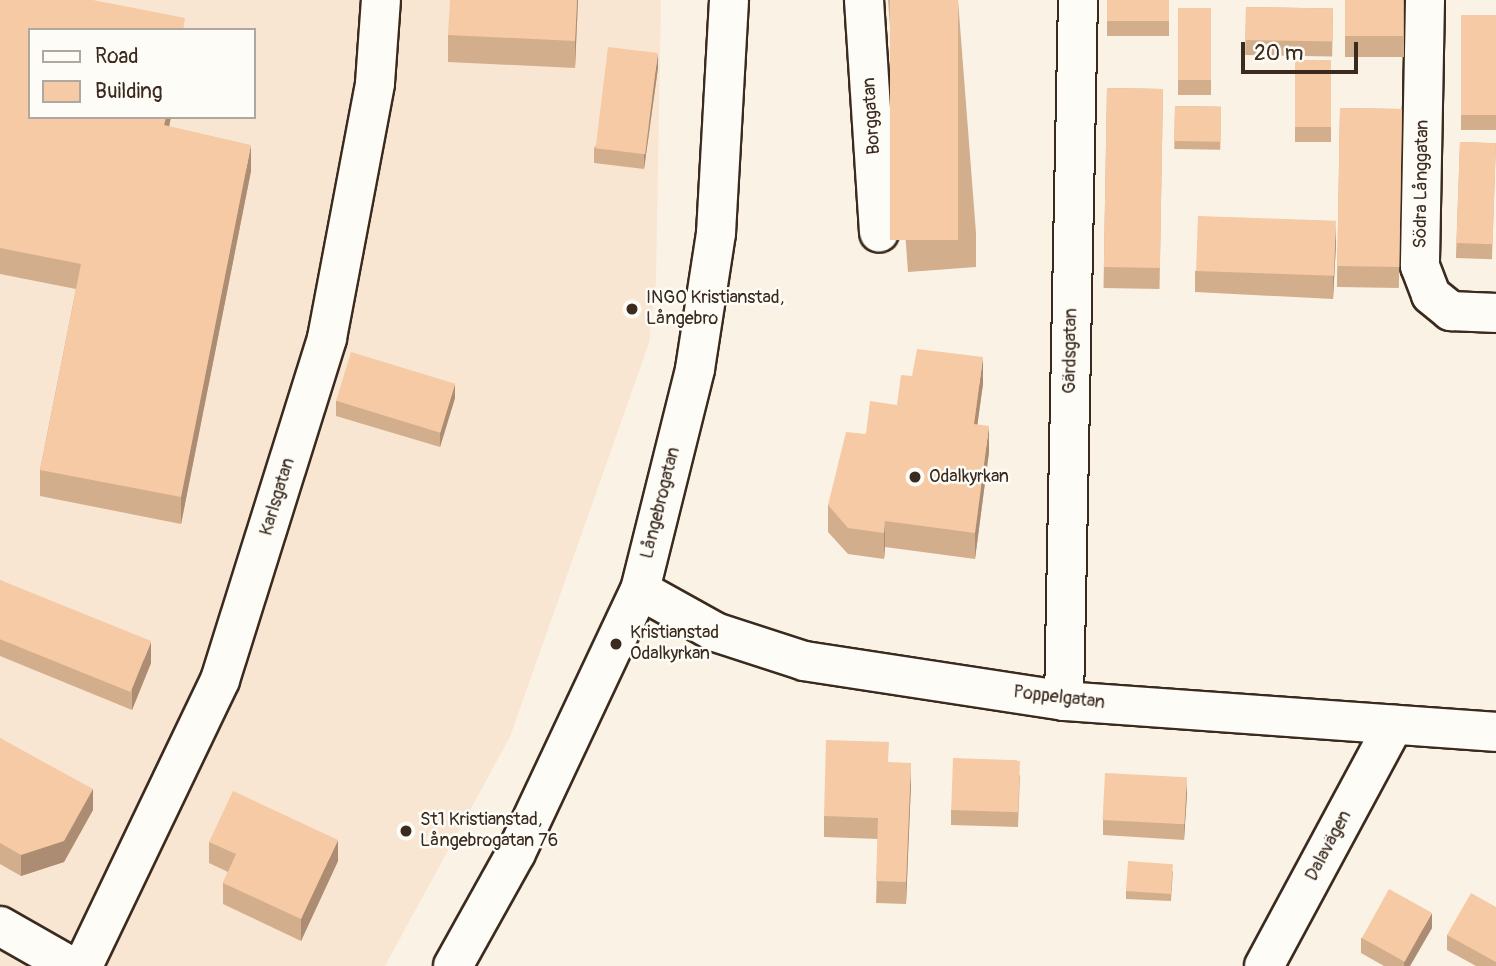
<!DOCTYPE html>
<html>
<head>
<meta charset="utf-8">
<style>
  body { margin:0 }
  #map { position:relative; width:1496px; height:966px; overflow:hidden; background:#fbf2e6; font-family:Pangolin,sans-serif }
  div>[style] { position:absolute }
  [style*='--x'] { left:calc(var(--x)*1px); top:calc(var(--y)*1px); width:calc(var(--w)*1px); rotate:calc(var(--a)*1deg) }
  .built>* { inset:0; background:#f9e6d2 }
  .roads { filter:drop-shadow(2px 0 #3b2a1e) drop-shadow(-2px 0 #3b2a1e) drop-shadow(0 2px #3b2a1e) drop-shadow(0 -2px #3b2a1e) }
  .street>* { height:38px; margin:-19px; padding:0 19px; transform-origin:19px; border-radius:19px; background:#fdfcf7 }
  .secondary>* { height:38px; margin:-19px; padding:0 19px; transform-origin:19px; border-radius:19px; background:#fdfcf7 }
  .wall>* { inset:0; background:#d3ae8d; transform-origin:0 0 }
  .shaded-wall>* { inset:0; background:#ac8d73 }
  .building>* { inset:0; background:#f5caa4; transform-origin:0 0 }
  .dots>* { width:19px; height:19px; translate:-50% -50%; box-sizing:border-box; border:4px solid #fdfcf7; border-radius:50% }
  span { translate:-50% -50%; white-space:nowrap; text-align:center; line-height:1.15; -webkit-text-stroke:5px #fdfcf7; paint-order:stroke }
  .street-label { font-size:18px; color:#3b2a1e }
  .poi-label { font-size:18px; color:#3b2a1e }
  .left { translate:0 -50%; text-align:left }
  .legend { position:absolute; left:28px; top:28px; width:228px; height:91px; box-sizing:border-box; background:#fdfcf7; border:2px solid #afa8a0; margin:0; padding:9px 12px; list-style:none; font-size:21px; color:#3b2a1e }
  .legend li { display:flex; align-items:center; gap:14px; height:35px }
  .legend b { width:35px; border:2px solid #afa8a0 }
  .scale { position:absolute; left:1241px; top:42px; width:117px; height:32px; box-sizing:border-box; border:4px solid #3b2a1e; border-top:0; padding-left:9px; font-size:21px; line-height:24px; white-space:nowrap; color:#3b2a1e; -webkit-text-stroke:5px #fdfcf7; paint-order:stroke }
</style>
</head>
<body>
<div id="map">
  <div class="built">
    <div style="clip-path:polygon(evenodd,0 0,661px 0,656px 280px,649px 343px,510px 737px,385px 966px,0 966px,0 0,30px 30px,254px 30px,254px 117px,30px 117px,30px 30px)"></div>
  </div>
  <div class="roads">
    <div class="street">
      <div style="--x:864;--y:0;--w:233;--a:86.3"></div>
      <div style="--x:1425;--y:0;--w:266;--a:91.1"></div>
      <div style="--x:1420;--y:266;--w:31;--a:69"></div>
      <div style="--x:1431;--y:295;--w:26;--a:39"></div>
      <div style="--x:1451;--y:311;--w:45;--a:2.5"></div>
      <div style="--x:640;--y:590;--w:86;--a:29.2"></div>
      <div style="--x:715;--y:632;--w:94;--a:18"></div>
      <div style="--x:804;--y:661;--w:263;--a:8.7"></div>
      <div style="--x:1064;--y:701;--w:433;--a:4.1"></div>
      <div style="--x:1064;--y:701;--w:701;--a:-88.86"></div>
      <div style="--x:0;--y:926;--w:81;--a:29.7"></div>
      <div style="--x:83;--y:966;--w:317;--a:-64.4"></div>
      <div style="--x:220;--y:680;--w:358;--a:-72.6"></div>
      <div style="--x:327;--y:338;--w:259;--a:-79.3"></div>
      <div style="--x:375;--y:83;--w:83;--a:-85.9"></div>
      <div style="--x:1264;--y:966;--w:274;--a:-61.7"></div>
    </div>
    <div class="secondary">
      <div style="--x:453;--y:966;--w:129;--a:-60.9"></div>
      <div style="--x:516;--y:853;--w:291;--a:-64.8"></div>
      <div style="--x:640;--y:590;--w:228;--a:-76"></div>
      <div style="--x:695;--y:369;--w:138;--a:-81.2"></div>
      <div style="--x:716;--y:233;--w:233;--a:-86.8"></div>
    </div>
  </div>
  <div class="wall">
    <div style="clip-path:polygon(0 0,185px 30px,30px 117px,171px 117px,169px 126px,251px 171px,181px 524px,40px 496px,40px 470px,76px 289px,0 274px)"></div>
    <div style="clip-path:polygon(578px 0,575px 68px,448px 62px,448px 35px)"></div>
    <div style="clip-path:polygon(888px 0,958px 0,976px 233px,976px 267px,908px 272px)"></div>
    <div style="left:1107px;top:0;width:62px;height:36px"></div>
    <div style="left:1345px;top:0;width:59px;height:57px"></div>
    <div style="left:1246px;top:7px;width:87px;height:48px;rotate:1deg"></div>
    <div style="left:1178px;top:8px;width:33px;height:87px"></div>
    <div style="left:1461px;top:15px;width:35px;height:115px"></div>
    <div style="left:1295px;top:60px;width:36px;height:82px"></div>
    <div style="clip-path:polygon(658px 68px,644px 169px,594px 163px,594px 148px)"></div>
    <div style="left:1107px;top:88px;width:56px;height:200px;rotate:1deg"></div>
    <div style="left:1175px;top:106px;width:46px;height:43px;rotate:1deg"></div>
    <div style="left:1340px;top:108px;width:62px;height:179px;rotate:1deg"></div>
    <div style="left:1460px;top:142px;width:36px;height:116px;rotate:2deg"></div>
    <div style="clip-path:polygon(1336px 244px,1333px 299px,1195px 292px,1195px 271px)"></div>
    <div style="clip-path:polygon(983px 384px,977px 425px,989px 452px,975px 559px,885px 547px,884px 559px,848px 554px,828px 532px,828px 505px,866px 434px,897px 405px)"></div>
    <div style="clip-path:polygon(455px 398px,440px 447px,336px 416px,336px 401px)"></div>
    <div style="clip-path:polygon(0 580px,151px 663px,132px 710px,0 656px)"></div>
    <div style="clip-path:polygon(0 738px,93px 810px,64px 862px,21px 876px,0 864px)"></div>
    <div style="clip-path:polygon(889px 762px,911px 784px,906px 904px,876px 903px,878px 839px,824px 837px,824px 816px)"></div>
    <div style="clip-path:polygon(1020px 775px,1018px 827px,951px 825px,951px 810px)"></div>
    <div style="clip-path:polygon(1187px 793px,1184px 840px,1103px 835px,1103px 820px)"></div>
    <div style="clip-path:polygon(209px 842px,338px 861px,301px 941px,223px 904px,223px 883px,228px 872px,209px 863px)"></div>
    <div style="clip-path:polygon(1173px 871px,1171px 901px,1126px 899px,1126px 891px)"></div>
    <div style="clip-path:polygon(1496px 907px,1496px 966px,1476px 966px,1447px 950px,1447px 935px)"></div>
    <div style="clip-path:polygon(1432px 928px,1410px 966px,1384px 966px,1361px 953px,1361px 938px)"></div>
  </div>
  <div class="shaded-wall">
    <div style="clip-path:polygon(577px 0,578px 0,575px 68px,575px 41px)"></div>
    <div style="clip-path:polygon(658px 53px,658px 68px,644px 169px,644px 154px)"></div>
    <div style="clip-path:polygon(166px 117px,171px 117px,164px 151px,164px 125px)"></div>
    <div style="clip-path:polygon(251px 145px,251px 171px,181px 524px,181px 497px)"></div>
    <div style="clip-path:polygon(1336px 222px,1336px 244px,1333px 299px,1333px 278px)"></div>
    <div style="clip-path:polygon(983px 357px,983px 384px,974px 450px,974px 424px)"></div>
    <div style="clip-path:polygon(455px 383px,455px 398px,440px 447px,440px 432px)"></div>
    <div style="clip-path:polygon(989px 426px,989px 452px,975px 559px,975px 533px)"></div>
    <div style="clip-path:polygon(885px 521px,885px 547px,884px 559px,884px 533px)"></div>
    <div style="clip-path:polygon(151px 642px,151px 663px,132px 710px,132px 689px)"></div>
    <div style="clip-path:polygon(911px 763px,911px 784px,906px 904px,906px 882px)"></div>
    <div style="clip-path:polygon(1187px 778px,1187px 793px,1184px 840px,1184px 825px)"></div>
    <div style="clip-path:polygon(93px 789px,93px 810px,64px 862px,21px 876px,21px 855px)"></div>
    <div style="clip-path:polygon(338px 840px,338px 861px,301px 941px,301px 919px)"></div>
    <div style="clip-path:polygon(1432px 913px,1432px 928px,1410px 966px,1404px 966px,1404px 962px)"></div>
  </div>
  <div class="building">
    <div style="clip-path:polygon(0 0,93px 0,185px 18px,183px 30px,30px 30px,30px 117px,166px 117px,164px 125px,251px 145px,181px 497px,40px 470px,81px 264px,0 248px)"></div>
    <div style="clip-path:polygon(450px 0,577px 0,575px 41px,448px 35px)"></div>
    <div style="left:890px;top:0;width:68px;height:240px"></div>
    <div style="left:1107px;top:0;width:62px;height:21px"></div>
    <div style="left:1345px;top:0;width:58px;height:36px"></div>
    <div style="left:1246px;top:7px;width:87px;height:33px;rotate:1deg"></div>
    <div style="left:1178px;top:8px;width:33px;height:72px"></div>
    <div style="left:1461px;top:15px;width:35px;height:100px"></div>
    <div style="left:608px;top:47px;width:50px;height:102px;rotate:7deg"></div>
    <div style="left:1295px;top:60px;width:36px;height:67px"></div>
    <div style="left:1107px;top:88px;width:56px;height:179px;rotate:1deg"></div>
    <div style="left:1175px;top:106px;width:46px;height:35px;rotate:1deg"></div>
    <div style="left:1340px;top:108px;width:62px;height:158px;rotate:1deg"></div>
    <div style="left:1460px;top:142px;width:36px;height:101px;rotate:2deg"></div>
    <div style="left:1198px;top:216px;width:138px;height:55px;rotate:2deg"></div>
    <div style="clip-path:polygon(917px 349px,983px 357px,974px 424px,989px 426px,975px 533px,885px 521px,884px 533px,848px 528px,828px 505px,846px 432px,866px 434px,870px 401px,897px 405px,901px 375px,912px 376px)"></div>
    <div style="left:351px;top:352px;width:109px;height:51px;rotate:17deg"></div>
    <div style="left:0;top:580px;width:163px;height:55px;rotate:22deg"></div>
    <div style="clip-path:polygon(0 738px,93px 789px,64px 841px,21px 855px,0 843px)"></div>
    <div style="clip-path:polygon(826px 740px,889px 742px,888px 762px,911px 763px,906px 882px,876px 881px,878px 818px,824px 816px)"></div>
    <div style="left:953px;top:758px;width:67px;height:52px;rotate:2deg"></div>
    <div style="left:1105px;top:773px;width:82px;height:47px;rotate:3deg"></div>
    <div style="clip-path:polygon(233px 791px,338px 840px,301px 919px,223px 883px,236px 854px,209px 842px)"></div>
    <div style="left:1128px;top:861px;width:45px;height:30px;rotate:4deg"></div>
    <div style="left:1389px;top:889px;width:49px;height:56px;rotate:29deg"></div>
    <div style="clip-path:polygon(1471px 893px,1496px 907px,1496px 962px,1447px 935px)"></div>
  </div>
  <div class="dots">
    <div style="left:632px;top:309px;background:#3b2a1e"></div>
    <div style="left:915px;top:477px;background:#3b2a1e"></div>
    <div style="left:616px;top:644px;background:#3b2a1e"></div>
    <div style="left:406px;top:831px;background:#3b2a1e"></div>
  </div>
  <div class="street-label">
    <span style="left:872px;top:116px;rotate:-94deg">Borggatan</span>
    <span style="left:1422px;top:184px;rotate:-89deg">Södra Långgatan</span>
    <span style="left:1071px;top:351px;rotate:-89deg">Gärdsgatan</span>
    <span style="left:278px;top:497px;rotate:-73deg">Karlsgatan</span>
    <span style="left:661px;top:503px;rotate:-76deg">Långebrogatan</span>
    <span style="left:1059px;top:698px;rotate:7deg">Poppelgatan</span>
    <span style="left:1329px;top:846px;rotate:-62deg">Dalavägen</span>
  </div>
  <div class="poi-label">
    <span class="left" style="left:646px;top:309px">INGO Kristianstad,<br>Långebro</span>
    <span class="left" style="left:929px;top:477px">Odalkyrkan</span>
    <span class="left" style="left:630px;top:644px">Kristianstad<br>Odalkyrkan</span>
    <span class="left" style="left:420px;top:831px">St1 Kristianstad,<br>Långebrogatan 76</span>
  </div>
  <ul class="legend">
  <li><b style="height:9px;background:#fdfcf7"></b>Road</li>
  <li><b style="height:19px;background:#f5caa4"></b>Building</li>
  </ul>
  <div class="scale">20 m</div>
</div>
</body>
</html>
